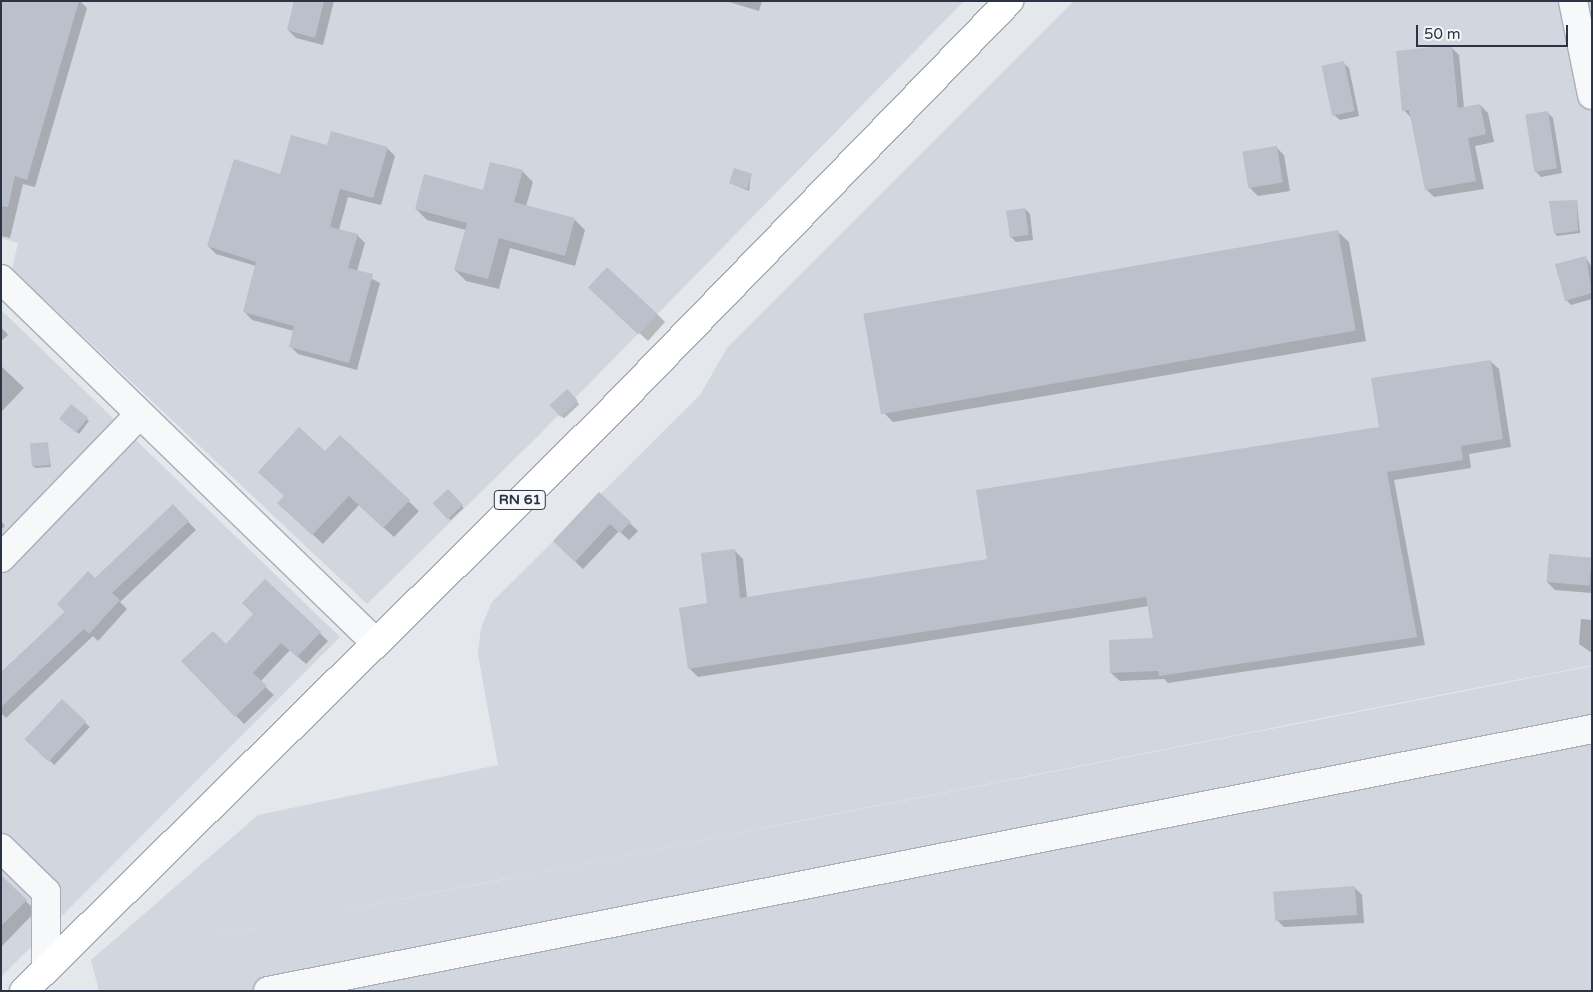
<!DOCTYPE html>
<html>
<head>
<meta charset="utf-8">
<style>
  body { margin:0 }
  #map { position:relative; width:1593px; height:992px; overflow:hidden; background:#e4e7ec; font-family:"Varela Round",sans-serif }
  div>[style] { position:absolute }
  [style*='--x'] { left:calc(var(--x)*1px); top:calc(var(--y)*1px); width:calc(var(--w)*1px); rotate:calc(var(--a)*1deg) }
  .built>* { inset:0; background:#d2d6de }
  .shadow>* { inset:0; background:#0003; transform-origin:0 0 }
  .building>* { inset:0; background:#bbc0ca; transform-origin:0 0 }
  .roads { filter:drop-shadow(1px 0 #a9aeb7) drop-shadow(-1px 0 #a9aeb7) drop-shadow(0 1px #a9aeb7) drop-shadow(0 -1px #a9aeb7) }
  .minor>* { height:28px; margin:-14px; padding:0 14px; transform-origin:14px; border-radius:14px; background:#f7f8fa }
  .major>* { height:28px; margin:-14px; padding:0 14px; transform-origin:14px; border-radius:14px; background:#fff }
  span { translate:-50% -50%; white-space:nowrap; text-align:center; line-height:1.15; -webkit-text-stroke:5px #f4f6f9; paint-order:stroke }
  .shield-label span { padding:1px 4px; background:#f4f6f9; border:1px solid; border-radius:4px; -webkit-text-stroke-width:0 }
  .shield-label { font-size:14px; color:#2b3445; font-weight:700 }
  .frame { position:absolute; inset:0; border:2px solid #2b3445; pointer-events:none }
  .scale { position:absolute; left:1416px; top:25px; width:152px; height:22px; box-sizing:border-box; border:2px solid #2b3445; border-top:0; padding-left:6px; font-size:15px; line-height:18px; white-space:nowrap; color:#2b3445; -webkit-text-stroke:4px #f4f6f9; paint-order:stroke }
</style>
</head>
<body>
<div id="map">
  <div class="built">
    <div style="clip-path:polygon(1px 1px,964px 1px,536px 438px,367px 604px,12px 269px,18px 243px,1px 238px)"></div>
    <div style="clip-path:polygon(1074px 1px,1592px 1px,1592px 665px,123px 954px,1592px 666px,1592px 991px,99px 991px,91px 960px,258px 815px,498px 765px,478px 654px,481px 628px,492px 602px,700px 395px,727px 348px)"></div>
    <div style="clip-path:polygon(1px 310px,340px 637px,1px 977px)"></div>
  </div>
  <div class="shadow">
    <div style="clip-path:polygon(1px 1px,80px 1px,87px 8px,35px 187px,23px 184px,10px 238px,1px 236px)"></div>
    <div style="clip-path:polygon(296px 1px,334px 1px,323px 45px,296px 38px,288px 30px)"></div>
    <div style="clip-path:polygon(726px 1px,762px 1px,759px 11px)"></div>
    <div style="clip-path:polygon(1451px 47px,1459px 55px,1464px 108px,1480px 105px,1488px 113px,1494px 142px,1475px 146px,1484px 189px,1434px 197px,1426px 189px,1412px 119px,1404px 110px)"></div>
    <div style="clip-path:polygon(1343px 63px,1349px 68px,1359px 116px,1340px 120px,1334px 115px,1324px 67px)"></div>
    <div style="clip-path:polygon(1548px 113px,1553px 118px,1562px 173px,1541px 177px,1535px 171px)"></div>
    <div style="clip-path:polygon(328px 146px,387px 148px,395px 156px,381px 205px,348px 197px,339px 230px,357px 235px,365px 243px,357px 271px,380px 283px,357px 370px,298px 354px,290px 346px,294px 331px,252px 320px,244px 311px,256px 266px,216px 254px,208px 246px,281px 176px)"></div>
    <div style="clip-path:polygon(1276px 147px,1284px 155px,1290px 191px,1258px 196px,1250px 188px)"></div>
    <div style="clip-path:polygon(522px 171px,533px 182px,526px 206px,574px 219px,585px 230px,575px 266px,510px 248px,499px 289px,466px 281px,455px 270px,466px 230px,427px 220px,416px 209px,484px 191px)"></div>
    <div style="clip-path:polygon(751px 175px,749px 191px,730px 183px)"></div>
    <div style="clip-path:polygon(1577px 201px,1580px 233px,1557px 236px,1555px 233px)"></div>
    <div style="clip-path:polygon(1025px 209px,1030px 214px,1033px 240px,1016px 242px,1010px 236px)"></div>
    <div style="clip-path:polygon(1338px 232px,1349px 242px,1366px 341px,893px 422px,882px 411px)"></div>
    <div style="clip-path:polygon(1585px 257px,1592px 267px,1592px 299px,1571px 305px,1566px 300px)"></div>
    <div style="clip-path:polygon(598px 295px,657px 314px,665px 322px,648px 341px)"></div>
    <div style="clip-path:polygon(1px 327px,8px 335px,1px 341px)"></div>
    <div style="clip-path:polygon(1490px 361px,1499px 369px,1511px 447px,1469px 454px,1471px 468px,1394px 480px,1425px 645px,1168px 683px,1164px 679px,1120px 681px,1111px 673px,1154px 639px,1149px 606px,698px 677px,690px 669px,708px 604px,734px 550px,743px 559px,747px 598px,989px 560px,1380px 428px)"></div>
    <div style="clip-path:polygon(1px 366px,24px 388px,1px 412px)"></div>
    <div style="left:567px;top:391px;width:18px;height:21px;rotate:47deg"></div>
    <div style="clip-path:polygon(71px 406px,89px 421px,79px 434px,63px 421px)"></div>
    <div style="clip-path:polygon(340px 437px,419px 511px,394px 537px,359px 505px,323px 544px,288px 512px)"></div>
    <div style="clip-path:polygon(47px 443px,51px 467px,35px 468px,33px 466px)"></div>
    <div style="left:448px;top:491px;width:23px;height:18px;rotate:47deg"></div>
    <div style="clip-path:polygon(599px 494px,638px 531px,629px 540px,619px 531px,583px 569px,562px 549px)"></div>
    <div style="clip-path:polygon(173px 506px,196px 530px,120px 602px,127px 609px,98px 641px,93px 636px,6px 718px,1px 713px,1px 674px)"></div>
    <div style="clip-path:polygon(1px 521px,5px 526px,1px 530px)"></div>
    <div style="clip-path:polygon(1592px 559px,1592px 593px,1555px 590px,1547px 582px)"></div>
    <div style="clip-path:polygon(265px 580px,328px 641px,306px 664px,290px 650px,260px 682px,274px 695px,244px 724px,183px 661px,226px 646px,255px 615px)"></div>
    <div style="clip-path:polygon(1581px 619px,1592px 620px,1592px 653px,1579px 644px)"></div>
    <div style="left:62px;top:701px;width:38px;height:52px;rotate:43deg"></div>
    <div style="clip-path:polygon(1px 877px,36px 911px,1px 947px)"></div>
    <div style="clip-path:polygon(1354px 887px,1362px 895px,1364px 923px,1284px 927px,1276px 919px)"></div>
  </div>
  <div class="building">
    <div style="clip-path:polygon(1px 1px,79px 1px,27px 180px,15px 176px,8px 207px,1px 206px)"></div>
    <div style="clip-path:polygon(294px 1px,324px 1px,315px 38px,287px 30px)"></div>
    <div style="clip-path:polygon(1452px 45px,1458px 108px,1480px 104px,1486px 134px,1468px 138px,1476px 181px,1425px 190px,1409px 110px,1402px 111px,1396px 51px)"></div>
    <div style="left:1344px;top:61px;width:51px;height:23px;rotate:78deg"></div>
    <div style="left:1548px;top:111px;width:58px;height:23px;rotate:81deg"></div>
    <div style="clip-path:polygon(331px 131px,388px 147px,373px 198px,340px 189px,330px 227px,358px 234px,348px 268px,373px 274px,349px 363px,289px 347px,294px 326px,243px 312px,256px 262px,207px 246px,234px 159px,280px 174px,291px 135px,327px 145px)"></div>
    <div style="left:1277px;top:146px;width:37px;height:35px;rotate:81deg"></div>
    <div style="clip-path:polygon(490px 162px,523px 170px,514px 202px,575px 218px,565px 256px,499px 238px,488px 279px,454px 270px,467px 223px,415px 209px,424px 174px,483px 190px)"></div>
    <div style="left:734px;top:168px;width:19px;height:16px;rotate:18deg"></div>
    <div style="clip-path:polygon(1577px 200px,1578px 231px,1554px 234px,1549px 201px)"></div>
    <div style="left:1025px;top:208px;width:27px;height:19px;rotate:82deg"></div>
    <div style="left:1338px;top:230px;width:102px;height:482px;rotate:80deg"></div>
    <div style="clip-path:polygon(1586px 256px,1592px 293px,1565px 301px,1555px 264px)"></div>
    <div style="left:607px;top:267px;width:69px;height:28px;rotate:43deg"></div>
    <div style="clip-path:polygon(1491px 360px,1503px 439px,1461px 446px,1463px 460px,1387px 472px,1417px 637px,1159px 676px,1158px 671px,1110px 673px,1109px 640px,1153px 638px,1146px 597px,688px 669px,679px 608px,707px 603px,701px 553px,735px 549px,740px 598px,987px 559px,976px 490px,1379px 427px,1371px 378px)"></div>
    <div style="left:567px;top:389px;width:16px;height:24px;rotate:47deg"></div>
    <div style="left:71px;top:404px;width:22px;height:19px;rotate:39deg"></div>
    <div style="clip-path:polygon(299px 427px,325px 451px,340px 435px,410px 500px,383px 528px,349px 496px,312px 535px,277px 503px,284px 496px,258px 472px)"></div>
    <div style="left:48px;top:442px;width:23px;height:18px;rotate:85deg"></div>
    <div style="left:448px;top:489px;width:22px;height:21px;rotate:47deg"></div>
    <div style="clip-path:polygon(599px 492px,631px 522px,620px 533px,610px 524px,575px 562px,553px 541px)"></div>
    <div style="clip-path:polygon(173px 504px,189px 521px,112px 593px,120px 600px,89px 634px,84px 629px,1px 707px,1px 672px,65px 612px,57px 604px,88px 571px,95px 578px)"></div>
    <div style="left:1549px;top:554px;width:43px;height:28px;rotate:5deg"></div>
    <div style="clip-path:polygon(265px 579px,321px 632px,297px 657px,281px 643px,253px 673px,267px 686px,235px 717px,181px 661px,213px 631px,226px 644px,253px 614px,242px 603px)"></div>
    <div style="left:62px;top:699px;width:33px;height:55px;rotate:43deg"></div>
    <div style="clip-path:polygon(1px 875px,27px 900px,1px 926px)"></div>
    <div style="left:1355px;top:886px;width:29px;height:82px;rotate:86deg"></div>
  </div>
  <div class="roads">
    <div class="minor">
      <div style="--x:1573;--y:1;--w:96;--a:78.6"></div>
      <div style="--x:1;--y:279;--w:521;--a:44.14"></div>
      <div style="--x:1;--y:558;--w:200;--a:-46"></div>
      <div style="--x:1;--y:848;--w:63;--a:44.4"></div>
      <div style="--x:46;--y:892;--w:76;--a:90"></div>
      <div style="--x:268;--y:991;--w:1350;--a:-11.19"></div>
    </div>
    <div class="major">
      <div style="--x:24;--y:991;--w:821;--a:-44.65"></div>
      <div style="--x:608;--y:414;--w:576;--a:-45.84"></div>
    </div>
  </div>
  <div class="shield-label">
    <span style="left:520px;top:500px">RN 61</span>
  </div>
  <div class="frame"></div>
  <div class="scale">50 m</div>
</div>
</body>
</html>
